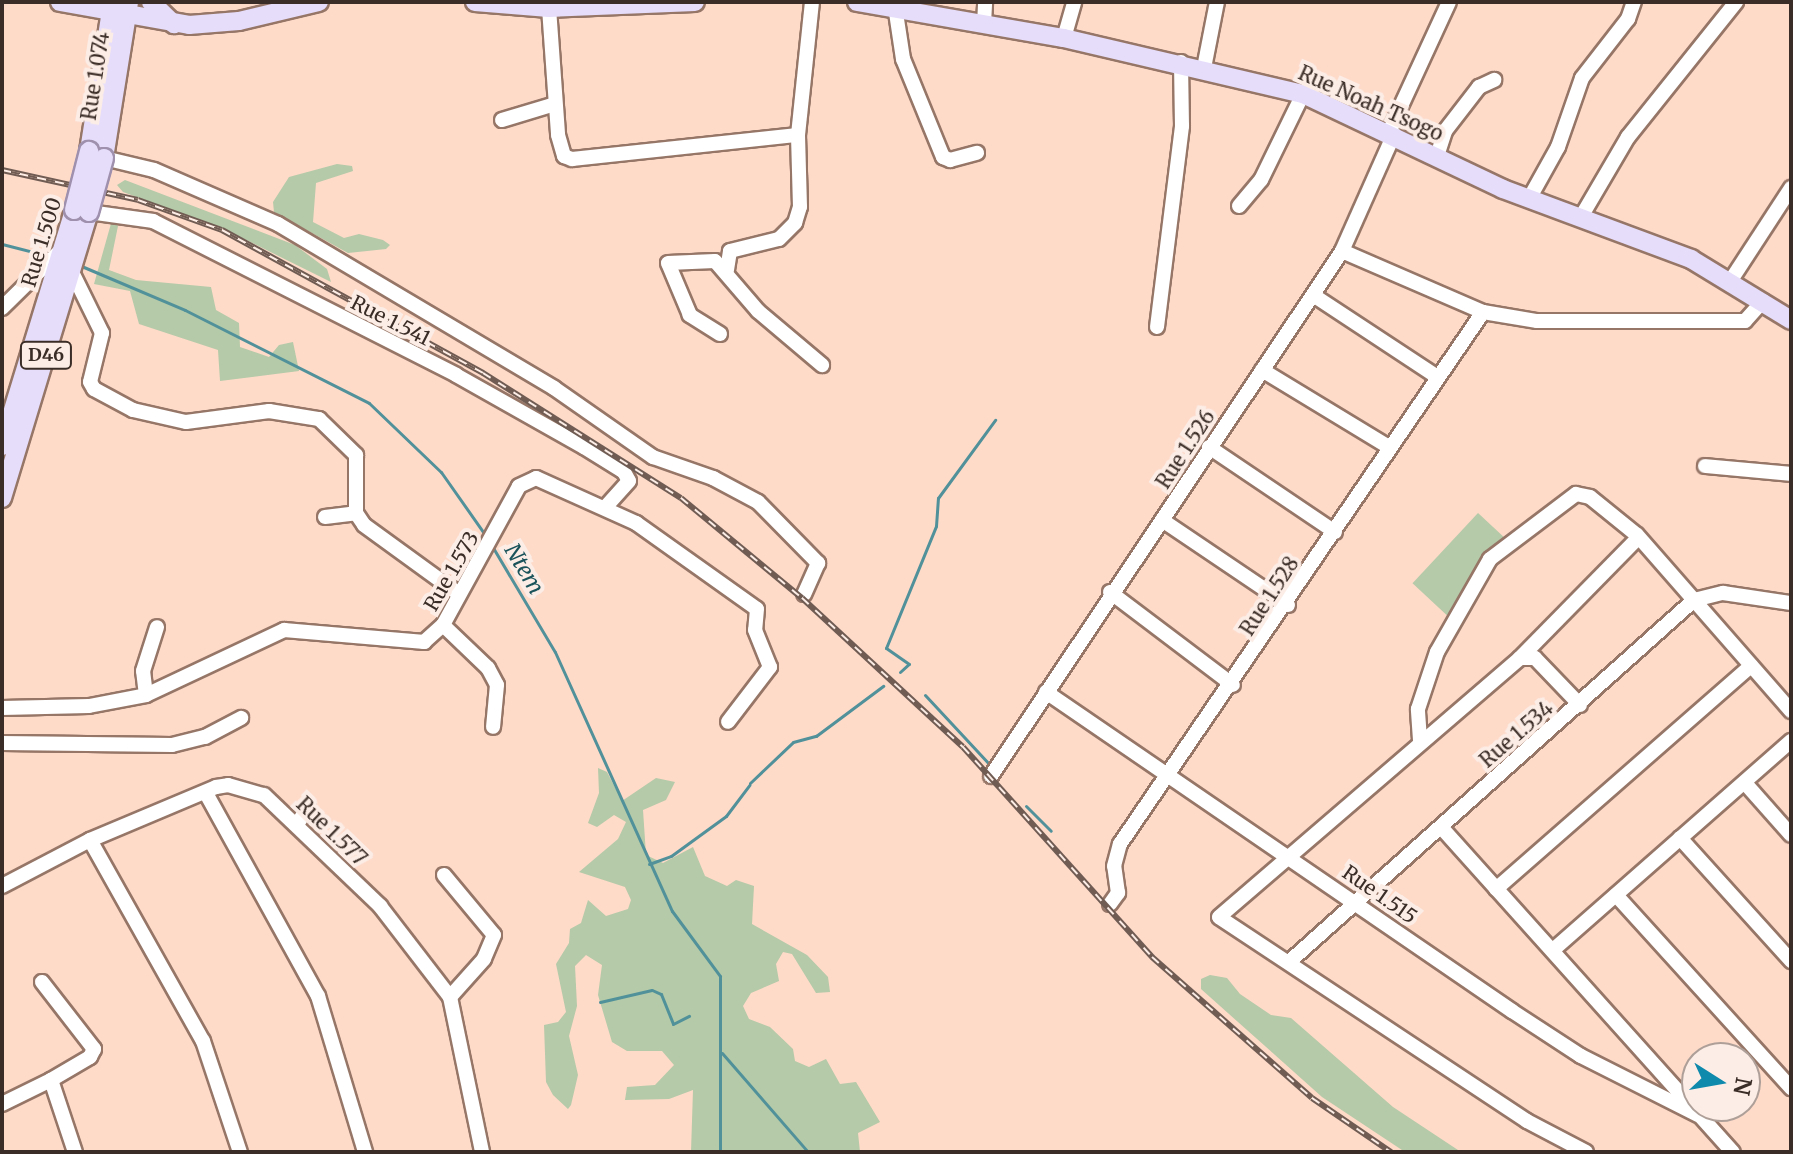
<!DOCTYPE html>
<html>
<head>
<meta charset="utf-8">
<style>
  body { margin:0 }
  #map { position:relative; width:1793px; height:1154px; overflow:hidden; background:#fedac9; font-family:Merriweather,serif }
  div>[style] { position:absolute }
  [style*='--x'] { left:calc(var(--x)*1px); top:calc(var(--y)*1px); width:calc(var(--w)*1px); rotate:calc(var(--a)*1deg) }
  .green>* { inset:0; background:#b4caa8; transform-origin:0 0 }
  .stream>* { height:3px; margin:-1.5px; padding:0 1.5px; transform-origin:1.5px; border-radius:1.5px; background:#51919a }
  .roads { filter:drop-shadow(2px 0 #967667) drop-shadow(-2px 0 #967667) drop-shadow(0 2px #967667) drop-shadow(0 -2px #967667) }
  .minor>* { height:14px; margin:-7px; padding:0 7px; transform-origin:7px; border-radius:7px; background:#fff }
  .major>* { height:18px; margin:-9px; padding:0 9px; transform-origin:9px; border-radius:9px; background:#e6ddfb }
  .rail>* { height:6px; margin-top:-3px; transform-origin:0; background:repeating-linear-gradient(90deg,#fcede6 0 9px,#705c53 0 18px); box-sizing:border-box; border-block:2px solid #705c53 }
  .bridges { filter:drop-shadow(2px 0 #9f91ae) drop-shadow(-2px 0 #9f91ae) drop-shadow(0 2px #9f91ae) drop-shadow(0 -2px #9f91ae) }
  .major-bridge>* { height:18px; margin:-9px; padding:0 9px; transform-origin:9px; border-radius:9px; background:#e6ddfb }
  span { translate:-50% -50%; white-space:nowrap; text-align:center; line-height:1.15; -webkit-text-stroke:8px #fcede6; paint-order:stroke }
  .shield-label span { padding:2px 6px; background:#fcede6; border:2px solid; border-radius:6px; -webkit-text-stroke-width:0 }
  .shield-label { font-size:18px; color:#3a2c26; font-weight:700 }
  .street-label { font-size:20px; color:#3a2c26 }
  .water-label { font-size:22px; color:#1b535b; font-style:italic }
  .frame { position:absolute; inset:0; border:4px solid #3a2c26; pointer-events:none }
  .north { position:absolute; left:1681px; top:1042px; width:80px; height:80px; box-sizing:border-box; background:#fcede6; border:2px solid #aea099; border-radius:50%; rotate:101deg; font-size:22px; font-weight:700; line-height:32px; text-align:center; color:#3a2c26 }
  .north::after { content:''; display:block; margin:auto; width:28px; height:36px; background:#0f8aad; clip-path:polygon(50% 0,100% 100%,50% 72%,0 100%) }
</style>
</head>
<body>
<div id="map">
  <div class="green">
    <div style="clip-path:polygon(337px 164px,352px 166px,353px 171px,316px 183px,313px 222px,344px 238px,359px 234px,383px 240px,390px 245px,386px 249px,348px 253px,274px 212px,273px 202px,289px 177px)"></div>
    <div style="clip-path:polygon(125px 180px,295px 245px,327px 269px,331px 282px,224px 229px,123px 192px,117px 185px)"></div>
    <div style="clip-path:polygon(112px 220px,118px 226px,109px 270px,136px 280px,211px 287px,216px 310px,239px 323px,240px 347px,269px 357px,279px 345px,293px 342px,299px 371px,220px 381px,218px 350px,139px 324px,130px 291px,94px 284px)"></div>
    <div style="left:1478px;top:513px;width:47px;height:96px;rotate:43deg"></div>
    <div style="clip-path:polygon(598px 768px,607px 772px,622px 801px,656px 778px,675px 782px,666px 800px,643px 810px,646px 855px,663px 863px,693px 847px,705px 876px,727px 886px,736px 880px,754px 886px,752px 924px,807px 955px,828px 977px,830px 992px,816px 993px,792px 954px,783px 952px,776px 964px,779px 981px,751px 993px,743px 1006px,749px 1019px,770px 1027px,793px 1049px,795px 1061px,809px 1067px,826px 1059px,840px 1084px,856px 1082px,880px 1122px,858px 1133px,860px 1152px,691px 1152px,693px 1090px,669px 1099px,625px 1100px,627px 1087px,655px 1085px,674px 1065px,662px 1051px,627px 1051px,612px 1042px,598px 995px,602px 965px,586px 955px,575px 966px,577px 1006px,569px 1036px,578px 1075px,571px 1105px,568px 1109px,553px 1095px,546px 1082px,544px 1025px,558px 1022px,566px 1012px,556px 964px,569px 943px,570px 929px,581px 923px,588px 900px,606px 916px,628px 909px,631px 900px,625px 887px,579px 872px,618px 839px,626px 822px,614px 815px,597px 827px,588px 823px,599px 793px)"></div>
    <div style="clip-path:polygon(1210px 975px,1227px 978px,1240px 994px,1271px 1015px,1291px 1018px,1393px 1107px,1461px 1152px,1405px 1152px,1322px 1097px,1201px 989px,1201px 979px)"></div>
  </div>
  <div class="stream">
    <div style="--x:2;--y:244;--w:49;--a:14.3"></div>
    <div style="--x:79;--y:265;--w:115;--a:23"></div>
    <div style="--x:185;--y:310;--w:206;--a:26.8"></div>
    <div style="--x:369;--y:403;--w:100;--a:43.8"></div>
    <div style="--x:441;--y:472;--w:78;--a:54.9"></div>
    <div style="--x:492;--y:546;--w:123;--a:59.3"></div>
    <div style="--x:555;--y:652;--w:284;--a:65.7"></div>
    <div style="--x:672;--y:911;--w:81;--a:53.6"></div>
    <div style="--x:720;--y:976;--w:176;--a:90"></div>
    <div style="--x:900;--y:672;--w:12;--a:-42"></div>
    <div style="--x:909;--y:664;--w:28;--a:-145"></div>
    <div style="--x:886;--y:648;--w:132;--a:-67.7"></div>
    <div style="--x:936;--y:526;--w:28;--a:-86"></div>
    <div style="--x:938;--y:498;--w:97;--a:-53.8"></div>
    <div style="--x:925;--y:695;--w:97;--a:47.1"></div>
    <div style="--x:750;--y:783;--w:59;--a:-43.6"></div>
    <div style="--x:793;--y:742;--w:24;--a:-15"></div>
    <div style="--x:816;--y:736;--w:84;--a:-36.7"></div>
    <div style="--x:1026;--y:806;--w:35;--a:45"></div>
    <div style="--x:649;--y:864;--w:23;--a:-20"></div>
    <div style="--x:671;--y:856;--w:68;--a:-36"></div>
    <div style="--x:726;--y:816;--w:39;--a:-53"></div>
    <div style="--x:600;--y:1002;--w:53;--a:-13"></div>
    <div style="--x:652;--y:990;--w:10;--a:24"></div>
    <div style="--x:661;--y:994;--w:32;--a:68"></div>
    <div style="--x:673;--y:1024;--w:18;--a:-27"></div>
    <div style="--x:722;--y:1053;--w:131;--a:49"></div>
  </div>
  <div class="roads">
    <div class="minor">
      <div style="--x:895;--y:6;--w:54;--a:81.4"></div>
      <div style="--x:903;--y:59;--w:106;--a:67.8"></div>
      <div style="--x:943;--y:157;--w:8;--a:23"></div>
      <div style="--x:950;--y:160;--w:28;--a:-15"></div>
      <div style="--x:549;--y:8;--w:127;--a:85.9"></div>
      <div style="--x:558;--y:135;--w:22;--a:74"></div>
      <div style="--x:564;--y:156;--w:9;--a:21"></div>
      <div style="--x:572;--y:159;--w:227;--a:-6.1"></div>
      <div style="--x:798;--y:135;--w:134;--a:-84"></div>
      <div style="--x:984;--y:24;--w:22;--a:-87"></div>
      <div style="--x:1064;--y:38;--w:37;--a:-74"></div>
      <div style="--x:1204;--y:68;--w:67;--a:-78.9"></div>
      <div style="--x:502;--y:120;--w:55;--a:-16.8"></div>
      <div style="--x:1389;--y:132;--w:143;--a:-65.2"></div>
      <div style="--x:1437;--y:156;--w:26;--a:-72"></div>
      <div style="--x:1445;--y:131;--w:56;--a:-52.3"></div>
      <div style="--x:1479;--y:87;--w:17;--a:-25"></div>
      <div style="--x:104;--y:158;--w:51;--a:13.5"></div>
      <div style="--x:154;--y:170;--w:135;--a:23.5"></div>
      <div style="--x:278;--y:224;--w:321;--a:30.7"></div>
      <div style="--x:554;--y:388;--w:121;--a:34.9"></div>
      <div style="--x:653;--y:457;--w:64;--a:19.3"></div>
      <div style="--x:713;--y:478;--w:51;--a:28.1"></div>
      <div style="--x:758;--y:502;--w:86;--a:45.5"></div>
      <div style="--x:818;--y:563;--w:34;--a:114"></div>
      <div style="--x:1529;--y:199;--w:60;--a:-60.9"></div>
      <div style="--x:1558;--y:147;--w:73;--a:-70.8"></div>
      <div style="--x:1582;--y:78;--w:75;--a:-52.1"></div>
      <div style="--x:1628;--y:19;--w:18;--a:-71"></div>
      <div style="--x:1239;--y:206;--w:34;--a:-50"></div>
      <div style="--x:1261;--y:180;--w:96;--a:-64"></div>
      <div style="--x:89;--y:212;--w:65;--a:8"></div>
      <div style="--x:153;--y:221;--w:340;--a:26.9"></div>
      <div style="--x:456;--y:375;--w:147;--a:29.4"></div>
      <div style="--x:584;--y:447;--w:47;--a:32"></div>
      <div style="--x:624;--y:472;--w:10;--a:61"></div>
      <div style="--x:629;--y:481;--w:36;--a:132"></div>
      <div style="--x:1581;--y:217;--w:93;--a:-59.6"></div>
      <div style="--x:1628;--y:137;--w:173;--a:-51.3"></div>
      <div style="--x:1342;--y:251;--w:154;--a:23.4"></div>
      <div style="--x:1483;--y:312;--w:55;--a:9.5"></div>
      <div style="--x:1537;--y:321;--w:208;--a:0"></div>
      <div style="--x:1745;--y:321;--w:27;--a:-48"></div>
      <div style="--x:727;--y:270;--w:19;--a:-81"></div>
      <div style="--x:730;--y:251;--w:50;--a:-13.8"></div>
      <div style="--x:779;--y:239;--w:23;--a:-45"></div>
      <div style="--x:795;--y:223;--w:17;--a:-73"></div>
      <div style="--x:800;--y:207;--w:72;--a:-91.6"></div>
      <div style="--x:72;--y:272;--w:68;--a:63.8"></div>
      <div style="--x:102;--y:333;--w:50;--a:103.8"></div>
      <div style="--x:90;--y:382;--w:8;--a:60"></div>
      <div style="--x:94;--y:389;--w:44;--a:28.3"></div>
      <div style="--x:133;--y:410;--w:54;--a:12.8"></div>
      <div style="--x:186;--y:422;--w:84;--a:-7.5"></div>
      <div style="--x:269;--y:411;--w:51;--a:9.1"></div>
      <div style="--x:319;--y:419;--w:52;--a:44.2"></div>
      <div style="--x:356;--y:455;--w:58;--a:90"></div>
      <div style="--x:356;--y:513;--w:14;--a:56"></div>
      <div style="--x:364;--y:525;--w:117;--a:36"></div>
      <div style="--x:1731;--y:280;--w:110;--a:-56.9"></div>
      <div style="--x:1313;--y:295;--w:147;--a:33.4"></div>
      <div style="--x:2;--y:308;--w:83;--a:-44.5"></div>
      <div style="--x:1157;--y:327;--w:203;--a:-82.9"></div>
      <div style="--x:1182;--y:126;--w:64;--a:-90.9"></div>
      <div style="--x:720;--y:334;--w:36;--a:-148"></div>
      <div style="--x:690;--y:315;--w:56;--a:-112.9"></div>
      <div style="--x:668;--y:263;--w:47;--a:-2.4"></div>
      <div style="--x:715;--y:261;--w:66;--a:49.3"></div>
      <div style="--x:758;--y:311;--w:84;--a:40.2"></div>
      <div style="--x:1262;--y:370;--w:146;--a:31.3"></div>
      <div style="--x:1209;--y:447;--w:152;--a:34"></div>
      <div style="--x:1705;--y:466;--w:86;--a:5.3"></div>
      <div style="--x:325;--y:517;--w:31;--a:-7"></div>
      <div style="--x:1162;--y:520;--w:152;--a:34"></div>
      <div style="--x:1110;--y:592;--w:154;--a:37.1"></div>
      <div style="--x:443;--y:625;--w:62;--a:43.7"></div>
      <div style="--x:488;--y:668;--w:19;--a:62"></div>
      <div style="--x:497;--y:685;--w:42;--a:95.4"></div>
      <div style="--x:1520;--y:658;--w:15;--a:0"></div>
      <div style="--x:1535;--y:658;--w:65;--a:46.2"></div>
      <div style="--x:1046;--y:692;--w:565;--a:34.39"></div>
      <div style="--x:1512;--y:1011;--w:82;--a:33.1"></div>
      <div style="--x:1581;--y:1056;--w:131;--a:26.8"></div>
      <div style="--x:146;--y:695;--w:24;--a:-97"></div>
      <div style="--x:143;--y:671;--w:46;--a:-72.3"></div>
      <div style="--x:2;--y:708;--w:87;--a:-1.3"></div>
      <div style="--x:89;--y:706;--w:58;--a:-10.9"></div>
      <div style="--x:146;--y:695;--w:153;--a:-25.2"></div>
      <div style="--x:284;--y:630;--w:141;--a:4.9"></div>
      <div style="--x:424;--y:642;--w:25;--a:-42"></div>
      <div style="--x:443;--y:625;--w:158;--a:-61.3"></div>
      <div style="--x:519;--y:486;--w:19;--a:-25"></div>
      <div style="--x:536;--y:478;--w:110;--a:24.2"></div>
      <div style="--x:636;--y:523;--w:148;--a:35.4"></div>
      <div style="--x:757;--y:609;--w:21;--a:95"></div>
      <div style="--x:755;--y:630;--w:40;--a:68"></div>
      <div style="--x:770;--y:667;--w:69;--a:127.4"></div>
      <div style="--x:1420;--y:740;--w:31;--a:-94"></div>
      <div style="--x:1418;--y:709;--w:60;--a:-71.6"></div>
      <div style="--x:1437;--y:652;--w:107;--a:-60.3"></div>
      <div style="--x:1490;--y:559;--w:108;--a:-37.1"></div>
      <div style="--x:1576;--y:494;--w:14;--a:12"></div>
      <div style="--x:1590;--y:497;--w:60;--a:39"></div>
      <div style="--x:1637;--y:535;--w:234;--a:48.8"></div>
      <div style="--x:2;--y:743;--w:170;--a:0.7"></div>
      <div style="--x:172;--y:745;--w:34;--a:-14"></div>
      <div style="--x:205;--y:737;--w:41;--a:-27.8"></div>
      <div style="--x:991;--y:776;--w:632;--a:-56.23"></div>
      <div style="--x:1342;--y:251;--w:128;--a:-66"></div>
      <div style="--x:1745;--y:783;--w:69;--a:48.5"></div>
      <div style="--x:207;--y:795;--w:230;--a:61.1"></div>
      <div style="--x:318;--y:996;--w:163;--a:73.2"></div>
      <div style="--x:298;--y:823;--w:19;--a:-58"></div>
      <div style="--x:1441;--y:827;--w:437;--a:48.1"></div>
      <div style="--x:1680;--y:838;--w:166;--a:47.9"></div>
      <div style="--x:90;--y:840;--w:231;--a:60.7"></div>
      <div style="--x:203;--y:1041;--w:117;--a:71.6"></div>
      <div style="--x:444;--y:875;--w:78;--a:50.2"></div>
      <div style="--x:494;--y:935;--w:26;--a:113"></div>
      <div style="--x:484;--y:959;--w:51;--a:131.8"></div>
      <div style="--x:2;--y:886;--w:99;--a:-27.6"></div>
      <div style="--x:90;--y:840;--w:137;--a:-22.8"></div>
      <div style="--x:216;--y:787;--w:12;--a:-9"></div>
      <div style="--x:228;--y:785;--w:37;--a:16"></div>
      <div style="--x:264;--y:795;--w:161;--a:43.7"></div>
      <div style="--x:380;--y:906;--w:115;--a:52.4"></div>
      <div style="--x:450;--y:997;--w:158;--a:78.3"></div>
      <div style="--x:1496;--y:889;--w:339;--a:-41.2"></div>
      <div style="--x:1616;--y:895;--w:261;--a:47.8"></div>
      <div style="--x:1110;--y:904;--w:14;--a:-54"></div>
      <div style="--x:1118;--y:893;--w:27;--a:-98"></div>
      <div style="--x:1114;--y:866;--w:23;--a:-75"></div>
      <div style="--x:1120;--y:844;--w:644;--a:-55.69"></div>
      <div style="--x:1553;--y:950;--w:317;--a:-41.3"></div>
      <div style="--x:1289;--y:962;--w:543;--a:-41.79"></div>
      <div style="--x:1694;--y:600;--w:30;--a:-14"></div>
      <div style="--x:1723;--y:593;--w:69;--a:8.4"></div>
      <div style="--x:42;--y:982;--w:85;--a:52.2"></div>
      <div style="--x:94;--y:1049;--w:9;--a:117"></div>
      <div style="--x:90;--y:1057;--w:45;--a:149.5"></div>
      <div style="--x:2;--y:1104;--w:55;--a:-26.1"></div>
      <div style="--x:51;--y:1080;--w:76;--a:71.6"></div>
      <div style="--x:1586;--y:1152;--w:67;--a:-152.3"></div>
      <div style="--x:1527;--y:1121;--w:369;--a:-146.5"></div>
      <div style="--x:1219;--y:917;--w:397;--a:-40.7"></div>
      <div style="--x:1520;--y:658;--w:167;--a:-45.5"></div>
    </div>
    <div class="major">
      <div style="--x:60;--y:2;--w:131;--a:10.1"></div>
      <div style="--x:189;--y:25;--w:50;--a:-4.6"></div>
      <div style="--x:239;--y:21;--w:82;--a:-13.4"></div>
      <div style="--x:151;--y:2;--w:32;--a:44"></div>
      <div style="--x:475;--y:2;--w:74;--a:4.6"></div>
      <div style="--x:549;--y:8;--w:146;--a:-2.4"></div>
      <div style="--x:857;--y:2;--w:210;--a:9.9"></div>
      <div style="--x:1064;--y:38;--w:245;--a:13.2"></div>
      <div style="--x:1303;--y:94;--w:221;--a:25.4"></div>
      <div style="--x:1503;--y:189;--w:201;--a:20.4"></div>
      <div style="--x:1691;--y:259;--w:117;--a:31.4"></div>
      <div style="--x:89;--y:151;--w:149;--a:-81.1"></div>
      <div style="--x:104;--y:158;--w:158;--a:-80.9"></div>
      <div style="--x:2;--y:446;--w:247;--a:-73"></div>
      <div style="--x:2;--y:498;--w:299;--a:-73.1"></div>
    </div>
  </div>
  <div class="rail">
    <div style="--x:2;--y:170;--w:139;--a:12.4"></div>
    <div style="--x:138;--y:200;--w:89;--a:19.7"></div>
    <div style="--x:222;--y:230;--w:298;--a:28.7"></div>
    <div style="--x:483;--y:373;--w:234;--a:32.3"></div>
    <div style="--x:681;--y:498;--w:157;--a:39.6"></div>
    <div style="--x:802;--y:598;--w:219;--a:42.8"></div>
    <div style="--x:963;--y:747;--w:283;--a:48"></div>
    <div style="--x:1152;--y:957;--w:213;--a:41.4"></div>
    <div style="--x:1312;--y:1098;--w:96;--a:34.4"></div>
  </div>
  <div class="bridges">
    <div class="major-bridge">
      <div style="--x:74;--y:210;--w:61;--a:-75.7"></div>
      <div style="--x:89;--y:212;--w:56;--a:-74.5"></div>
    </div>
  </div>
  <div class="shield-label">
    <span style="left:46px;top:355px">D46</span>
  </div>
  <div class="street-label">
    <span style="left:95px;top:76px;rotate:-81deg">Rue 1.074</span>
    <span style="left:1371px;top:103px;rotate:24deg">Rue Noah Tsogo</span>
    <span style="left:41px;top:242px;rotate:-73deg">Rue 1.500</span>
    <span style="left:391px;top:320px;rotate:27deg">Rue 1.541</span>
    <span style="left:1185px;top:449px;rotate:-57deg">Rue 1.526</span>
    <span style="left:451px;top:571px;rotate:-60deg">Rue 1.573</span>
    <span style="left:1269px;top:596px;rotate:-57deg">Rue 1.528</span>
    <span style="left:1516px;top:734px;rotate:-41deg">Rue 1.534</span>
    <span style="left:332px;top:831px;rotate:44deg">Rue 1.577</span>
    <span style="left:1380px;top:894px;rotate:35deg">Rue 1.515</span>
  </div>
  <div class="water-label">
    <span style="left:524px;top:569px;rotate:59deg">Ntem</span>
  </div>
  <div class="frame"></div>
  <div class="north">N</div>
</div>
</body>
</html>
